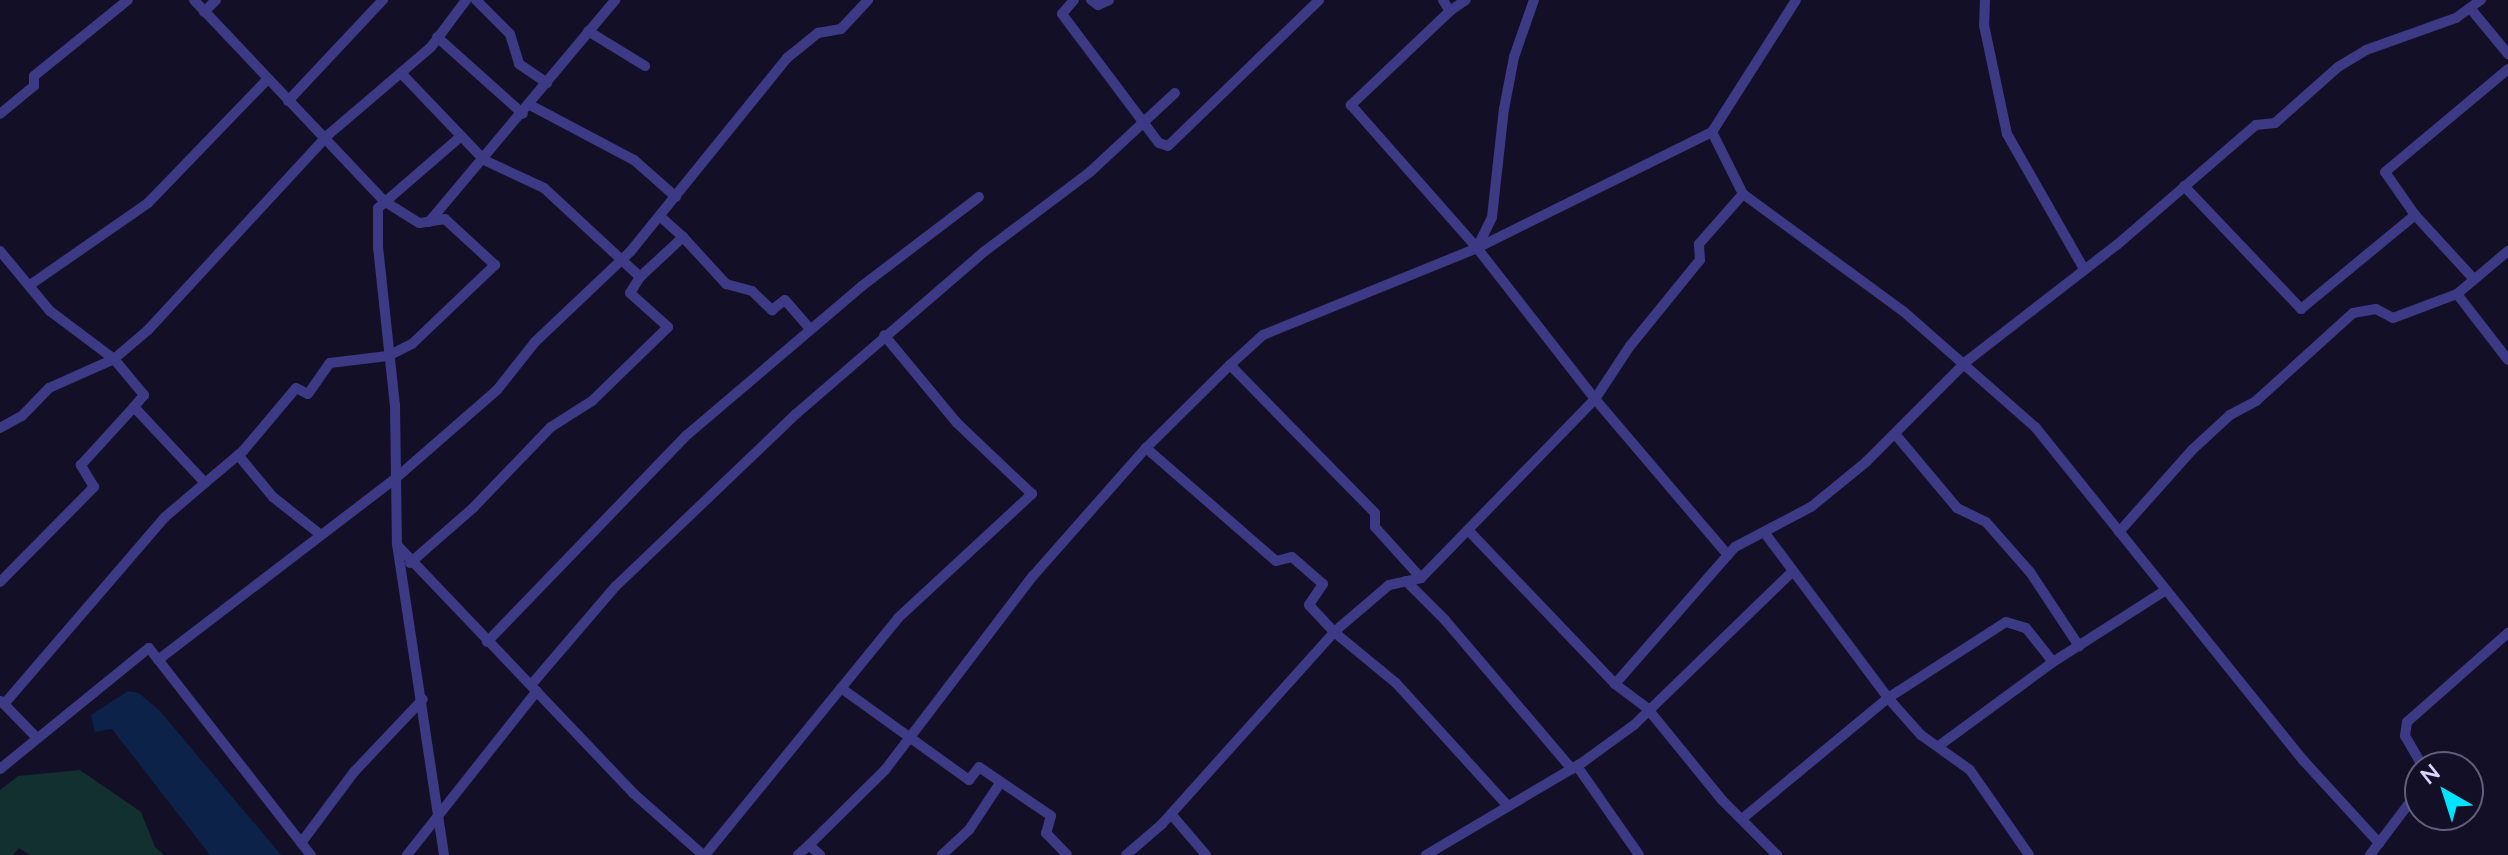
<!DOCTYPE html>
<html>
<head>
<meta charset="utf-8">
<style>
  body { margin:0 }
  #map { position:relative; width:2508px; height:855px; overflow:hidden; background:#130f26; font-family:Lato,sans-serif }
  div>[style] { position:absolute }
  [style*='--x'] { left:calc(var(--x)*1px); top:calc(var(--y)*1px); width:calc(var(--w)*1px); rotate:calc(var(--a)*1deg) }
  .green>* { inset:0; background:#12302f }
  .water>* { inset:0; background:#0c2248 }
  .minor>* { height:10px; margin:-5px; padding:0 5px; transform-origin:5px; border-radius:5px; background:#3d3a85 }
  span { translate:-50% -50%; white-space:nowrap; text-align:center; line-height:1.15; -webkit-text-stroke:6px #130f26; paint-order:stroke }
  .north { position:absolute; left:2404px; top:751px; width:80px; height:80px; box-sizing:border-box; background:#130f26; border:2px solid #625e7d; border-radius:50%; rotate:321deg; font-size:22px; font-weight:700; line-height:32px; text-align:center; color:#d9d4ff }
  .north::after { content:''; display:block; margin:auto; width:28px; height:36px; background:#00e5ff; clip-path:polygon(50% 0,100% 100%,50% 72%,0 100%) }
</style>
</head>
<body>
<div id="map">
  <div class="green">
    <div style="clip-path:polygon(80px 770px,141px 812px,155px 847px,164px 855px,30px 855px,19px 848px,13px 855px,0 855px,0 790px,18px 776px)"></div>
  </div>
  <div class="water">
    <div style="clip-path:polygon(128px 691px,139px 693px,160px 711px,281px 855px,210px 855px,112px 729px,95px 732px,91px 715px)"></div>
  </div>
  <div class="minor">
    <div style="--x:194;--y:0;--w:278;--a:46.6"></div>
    <div style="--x:385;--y:202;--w:9;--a:139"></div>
    <div style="--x:378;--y:208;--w:39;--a:90"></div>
    <div style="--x:378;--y:247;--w:159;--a:83.9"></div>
    <div style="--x:395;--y:405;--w:139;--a:89.2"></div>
    <div style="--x:397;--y:544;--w:315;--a:81.4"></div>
    <div style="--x:476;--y:0;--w:48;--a:45"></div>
    <div style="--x:510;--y:34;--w:31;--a:73"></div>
    <div style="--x:519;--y:64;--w:34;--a:34"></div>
    <div style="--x:1074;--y:0;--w:18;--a:131"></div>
    <div style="--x:1062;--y:14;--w:161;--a:53.1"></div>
    <div style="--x:1159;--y:143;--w:9;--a:18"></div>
    <div style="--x:1168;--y:146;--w:210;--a:-44"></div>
    <div style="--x:1091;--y:0;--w:9;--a:36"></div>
    <div style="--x:1098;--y:5;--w:12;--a:-24"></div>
    <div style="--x:1443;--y:0;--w:13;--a:58"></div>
    <div style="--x:1450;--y:11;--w:19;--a:-35"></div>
    <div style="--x:1985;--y:0;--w:25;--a:92"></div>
    <div style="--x:1984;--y:25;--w:111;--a:78.1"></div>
    <div style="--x:2007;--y:134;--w:155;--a:60.3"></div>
    <div style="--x:2470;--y:8;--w:60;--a:50.4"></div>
    <div style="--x:1450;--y:11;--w:137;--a:136.5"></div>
    <div style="--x:1351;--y:105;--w:191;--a:48.6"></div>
    <div style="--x:1477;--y:248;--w:192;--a:52"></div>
    <div style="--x:1595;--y:399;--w:205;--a:49.6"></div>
    <div style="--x:204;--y:12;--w:17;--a:-45"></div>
    <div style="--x:588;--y:31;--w:67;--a:31.6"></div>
    <div style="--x:437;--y:37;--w:115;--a:41.8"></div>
    <div style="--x:401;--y:73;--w:120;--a:46.3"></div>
    <div style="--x:484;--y:160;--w:66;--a:25"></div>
    <div style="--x:544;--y:188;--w:131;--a:42.8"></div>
    <div style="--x:288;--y:101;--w:139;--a:-46.8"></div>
    <div style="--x:530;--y:105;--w:118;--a:27.9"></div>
    <div style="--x:634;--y:160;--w:56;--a:41.4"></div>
    <div style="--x:0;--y:114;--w:44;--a:-39.5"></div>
    <div style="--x:34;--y:86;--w:10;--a:-90"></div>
    <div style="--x:34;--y:76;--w:121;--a:-39"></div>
    <div style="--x:2184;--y:186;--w:170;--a:46.4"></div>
    <div style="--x:2301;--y:309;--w:148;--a:-39.5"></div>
    <div style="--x:2415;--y:215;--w:84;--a:47.4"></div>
    <div style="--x:1743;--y:194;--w:198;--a:36.2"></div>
    <div style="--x:1903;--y:311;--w:177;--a:41.3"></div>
    <div style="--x:2036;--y:428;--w:426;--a:51.2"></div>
    <div style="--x:2303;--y:760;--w:113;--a:47.5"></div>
    <div style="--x:2415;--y:215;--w:52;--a:-124.9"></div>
    <div style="--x:2385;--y:172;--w:160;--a:-39.9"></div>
    <div style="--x:429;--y:222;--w:290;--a:-50"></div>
    <div style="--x:683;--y:237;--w:64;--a:47.5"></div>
    <div style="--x:726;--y:284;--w:27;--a:15"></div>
    <div style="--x:752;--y:291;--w:28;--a:44"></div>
    <div style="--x:772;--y:310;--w:16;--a:-38"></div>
    <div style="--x:785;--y:300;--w:38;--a:49"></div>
    <div style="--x:1477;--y:248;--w:34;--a:-64"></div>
    <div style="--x:1492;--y:217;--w:109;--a:-83.7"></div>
    <div style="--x:1504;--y:109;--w:53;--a:-79.1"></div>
    <div style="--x:1514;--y:57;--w:60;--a:-70.7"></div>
    <div style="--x:0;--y:251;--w:78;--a:50.2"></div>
    <div style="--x:50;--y:311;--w:80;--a:36.9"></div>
    <div style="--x:114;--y:359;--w:47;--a:50.2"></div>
    <div style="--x:144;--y:395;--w:16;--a:130"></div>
    <div style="--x:134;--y:407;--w:104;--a:46.9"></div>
    <div style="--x:205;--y:483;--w:52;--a:139.6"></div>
    <div style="--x:165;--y:517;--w:247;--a:130.7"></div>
    <div style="--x:30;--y:285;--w:144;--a:-34.8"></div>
    <div style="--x:148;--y:203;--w:170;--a:-46"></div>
    <div style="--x:2457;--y:294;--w:67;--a:-40.1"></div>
    <div style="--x:0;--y:428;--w:25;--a:-29"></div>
    <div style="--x:22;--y:416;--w:39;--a:-46"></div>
    <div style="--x:49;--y:388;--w:71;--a:-24"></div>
    <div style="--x:114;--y:359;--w:45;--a:-40.5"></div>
    <div style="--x:148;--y:330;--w:265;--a:-47.3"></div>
    <div style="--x:328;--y:135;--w:135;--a:-40.5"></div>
    <div style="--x:431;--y:47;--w:59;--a:-53.3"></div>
    <div style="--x:1895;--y:434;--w:97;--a:50"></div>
    <div style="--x:1957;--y:508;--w:32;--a:26"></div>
    <div style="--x:1986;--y:522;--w:67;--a:48.7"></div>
    <div style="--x:2030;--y:572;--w:89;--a:56.5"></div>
    <div style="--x:1146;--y:448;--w:118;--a:-44.7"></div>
    <div style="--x:238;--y:455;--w:55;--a:50.2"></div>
    <div style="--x:273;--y:497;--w:61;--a:38.4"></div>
    <div style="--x:205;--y:483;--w:50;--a:-40.1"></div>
    <div style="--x:243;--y:451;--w:82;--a:-49.9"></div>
    <div style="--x:296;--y:388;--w:13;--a:27"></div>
    <div style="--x:308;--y:394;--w:38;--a:-55"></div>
    <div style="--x:330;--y:363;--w:58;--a:-6.9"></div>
    <div style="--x:388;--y:356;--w:27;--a:-27"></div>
    <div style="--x:412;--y:344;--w:115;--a:-43.6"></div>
    <div style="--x:495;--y:265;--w:68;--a:-137.4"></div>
    <div style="--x:445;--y:219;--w:26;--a:171"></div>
    <div style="--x:419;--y:223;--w:40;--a:-148"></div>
    <div style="--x:385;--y:202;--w:99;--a:-40.9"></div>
    <div style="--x:1468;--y:530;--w:213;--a:46.3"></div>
    <div style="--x:1615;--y:684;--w:40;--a:37"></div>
    <div style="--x:1647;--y:708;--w:119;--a:50.8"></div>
    <div style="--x:1722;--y:800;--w:78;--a:45"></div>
    <div style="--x:1764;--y:532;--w:207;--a:53.2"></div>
    <div style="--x:1888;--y:698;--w:50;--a:48.3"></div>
    <div style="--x:1921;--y:735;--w:60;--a:35.5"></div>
    <div style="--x:1970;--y:770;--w:103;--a:55.2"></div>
    <div style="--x:2119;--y:532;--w:110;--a:-48.3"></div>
    <div style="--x:2192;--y:450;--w:52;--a:-42.6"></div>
    <div style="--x:2230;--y:415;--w:30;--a:-28"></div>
    <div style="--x:2256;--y:401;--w:131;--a:-42.2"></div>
    <div style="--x:2353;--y:313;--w:23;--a:-10"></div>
    <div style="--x:2376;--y:309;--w:19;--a:28"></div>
    <div style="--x:2393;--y:318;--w:68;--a:-20.6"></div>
    <div style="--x:2457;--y:294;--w:83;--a:52.3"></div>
    <div style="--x:398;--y:546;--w:341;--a:46.4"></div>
    <div style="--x:633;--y:793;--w:94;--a:41.5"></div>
    <div style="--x:410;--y:563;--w:84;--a:-41.1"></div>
    <div style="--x:473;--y:508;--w:112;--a:-46.1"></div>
    <div style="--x:551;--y:427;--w:49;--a:-32.4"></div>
    <div style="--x:592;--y:401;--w:106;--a:-44.2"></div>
    <div style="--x:668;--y:327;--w:51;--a:-138.2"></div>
    <div style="--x:630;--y:293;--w:19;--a:-58"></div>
    <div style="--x:640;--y:277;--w:59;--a:-42.9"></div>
    <div style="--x:683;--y:237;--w:31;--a:-138"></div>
    <div style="--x:1421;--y:578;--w:69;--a:-132"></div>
    <div style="--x:1375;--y:527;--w:14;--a:-90"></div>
    <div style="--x:1375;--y:513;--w:207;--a:-134.4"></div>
    <div style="--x:1230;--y:365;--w:45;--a:-42.3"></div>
    <div style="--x:1263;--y:335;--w:231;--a:-22.1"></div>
    <div style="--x:1477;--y:248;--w:262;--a:-26.3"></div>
    <div style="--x:1406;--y:581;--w:55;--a:45"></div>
    <div style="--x:1445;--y:620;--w:196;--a:49.6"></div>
    <div style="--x:0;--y:582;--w:134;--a:-45.3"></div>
    <div style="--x:94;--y:487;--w:26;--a:-121"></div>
    <div style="--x:81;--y:465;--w:79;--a:-47.6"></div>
    <div style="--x:487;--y:642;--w:288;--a:-46"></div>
    <div style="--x:687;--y:435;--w:230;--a:-40.4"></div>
    <div style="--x:862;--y:286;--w:147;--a:-37.3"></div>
    <div style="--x:158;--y:660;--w:300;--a:-37.4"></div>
    <div style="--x:396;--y:478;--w:134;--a:-41.1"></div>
    <div style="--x:497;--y:390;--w:61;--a:-51.6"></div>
    <div style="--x:535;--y:342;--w:131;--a:-43.5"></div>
    <div style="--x:630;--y:252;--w:250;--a:-51"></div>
    <div style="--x:787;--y:58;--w:40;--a:-39"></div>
    <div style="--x:818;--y:33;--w:23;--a:-10"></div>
    <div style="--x:841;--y:29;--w:40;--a:-47"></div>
    <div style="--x:1615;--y:684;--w:182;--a:-48.8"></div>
    <div style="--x:1735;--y:547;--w:86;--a:-27.8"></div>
    <div style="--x:1811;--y:507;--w:71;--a:-39.3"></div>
    <div style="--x:1866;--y:462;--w:143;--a:-45"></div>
    <div style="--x:1967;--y:361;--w:191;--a:-37.8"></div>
    <div style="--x:2118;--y:244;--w:182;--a:-40.8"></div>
    <div style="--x:2256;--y:125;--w:19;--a:-6"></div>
    <div style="--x:2275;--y:123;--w:84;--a:-41.6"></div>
    <div style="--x:2338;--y:67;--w:33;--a:-31"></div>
    <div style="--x:2366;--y:50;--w:96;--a:-19.6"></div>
    <div style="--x:2456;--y:18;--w:31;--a:-36"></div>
    <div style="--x:531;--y:685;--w:130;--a:-49.4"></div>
    <div style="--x:616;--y:586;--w:249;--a:-43.7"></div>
    <div style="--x:796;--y:414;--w:250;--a:-40.8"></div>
    <div style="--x:985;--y:251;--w:131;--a:-37"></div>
    <div style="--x:1090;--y:172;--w:116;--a:-42.9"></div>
    <div style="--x:841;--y:688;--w:158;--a:35.7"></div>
    <div style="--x:969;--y:780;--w:16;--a:-52"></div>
    <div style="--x:979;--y:767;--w:87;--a:34.2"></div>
    <div style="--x:1051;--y:816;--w:18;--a:106"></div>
    <div style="--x:1046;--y:833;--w:30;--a:46"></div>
    <div style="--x:1;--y:701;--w:52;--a:45.8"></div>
    <div style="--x:1940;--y:745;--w:140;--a:-36.3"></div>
    <div style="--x:2053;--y:662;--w:134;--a:-32.5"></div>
    <div style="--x:1577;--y:766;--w:108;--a:55.1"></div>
    <div style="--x:2423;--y:767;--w:36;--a:-120"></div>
    <div style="--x:2405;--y:736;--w:14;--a:-82"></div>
    <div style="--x:2407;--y:722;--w:135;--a:-41.4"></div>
    <div style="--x:0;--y:769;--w:192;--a:-39.1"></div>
    <div style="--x:149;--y:648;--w:263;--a:52"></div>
    <div style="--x:1171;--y:814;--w:54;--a:49.5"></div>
    <div style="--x:1743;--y:818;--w:188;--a:-39.6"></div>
    <div style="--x:1888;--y:698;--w:140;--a:-32.8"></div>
    <div style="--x:2006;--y:622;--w:21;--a:17"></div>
    <div style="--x:2026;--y:628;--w:43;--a:51.5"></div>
    <div style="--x:301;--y:843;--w:89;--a:-53.3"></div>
    <div style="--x:354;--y:772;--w:100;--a:-46.6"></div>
    <div style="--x:809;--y:845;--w:107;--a:-44.6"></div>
    <div style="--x:885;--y:770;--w:244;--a:-52.7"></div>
    <div style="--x:1033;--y:576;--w:171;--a:-48.6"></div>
    <div style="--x:1146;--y:448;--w:172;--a:41"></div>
    <div style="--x:1276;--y:561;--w:16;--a:-14"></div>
    <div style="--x:1292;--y:557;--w:41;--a:41.1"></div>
    <div style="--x:1323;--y:584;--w:25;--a:124"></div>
    <div style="--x:1309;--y:605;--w:37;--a:47"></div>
    <div style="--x:1334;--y:632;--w:80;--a:39.4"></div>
    <div style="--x:1396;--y:683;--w:165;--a:47.7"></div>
    <div style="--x:407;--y:855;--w:209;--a:-51.6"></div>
    <div style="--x:705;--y:855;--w:306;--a:-50.8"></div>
    <div style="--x:898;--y:618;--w:183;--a:-42.8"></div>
    <div style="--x:1032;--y:494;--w:103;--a:-136.6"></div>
    <div style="--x:957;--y:423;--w:114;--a:-129.7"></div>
    <div style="--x:798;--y:855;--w:15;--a:-42"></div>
    <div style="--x:809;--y:845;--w:15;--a:42"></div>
    <div style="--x:942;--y:855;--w:37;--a:-43"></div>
    <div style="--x:969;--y:830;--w:56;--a:-56.6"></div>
    <div style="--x:1126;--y:855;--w:48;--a:-40.7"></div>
    <div style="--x:1162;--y:824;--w:258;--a:-48.1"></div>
    <div style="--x:1334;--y:632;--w:72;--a:-40.5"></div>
    <div style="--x:1389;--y:585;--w:33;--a:-12"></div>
    <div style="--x:1421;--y:578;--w:250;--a:-45.8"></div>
    <div style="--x:1595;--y:399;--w:64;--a:-56.6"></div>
    <div style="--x:1630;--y:346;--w:111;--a:-50.9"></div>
    <div style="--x:1700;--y:260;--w:16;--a:-94"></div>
    <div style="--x:1699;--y:244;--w:67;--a:-48.7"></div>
    <div style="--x:1743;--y:194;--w:69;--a:-116.6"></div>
    <div style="--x:1712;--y:132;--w:156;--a:-57.5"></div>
    <div style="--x:1426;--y:855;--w:182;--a:-30.6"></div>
    <div style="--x:1583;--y:762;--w:63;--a:-36"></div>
    <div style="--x:1634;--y:725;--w:220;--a:-44.1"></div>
    <div style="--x:2370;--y:855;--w:83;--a:-52.9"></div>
  </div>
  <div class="north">N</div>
</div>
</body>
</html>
